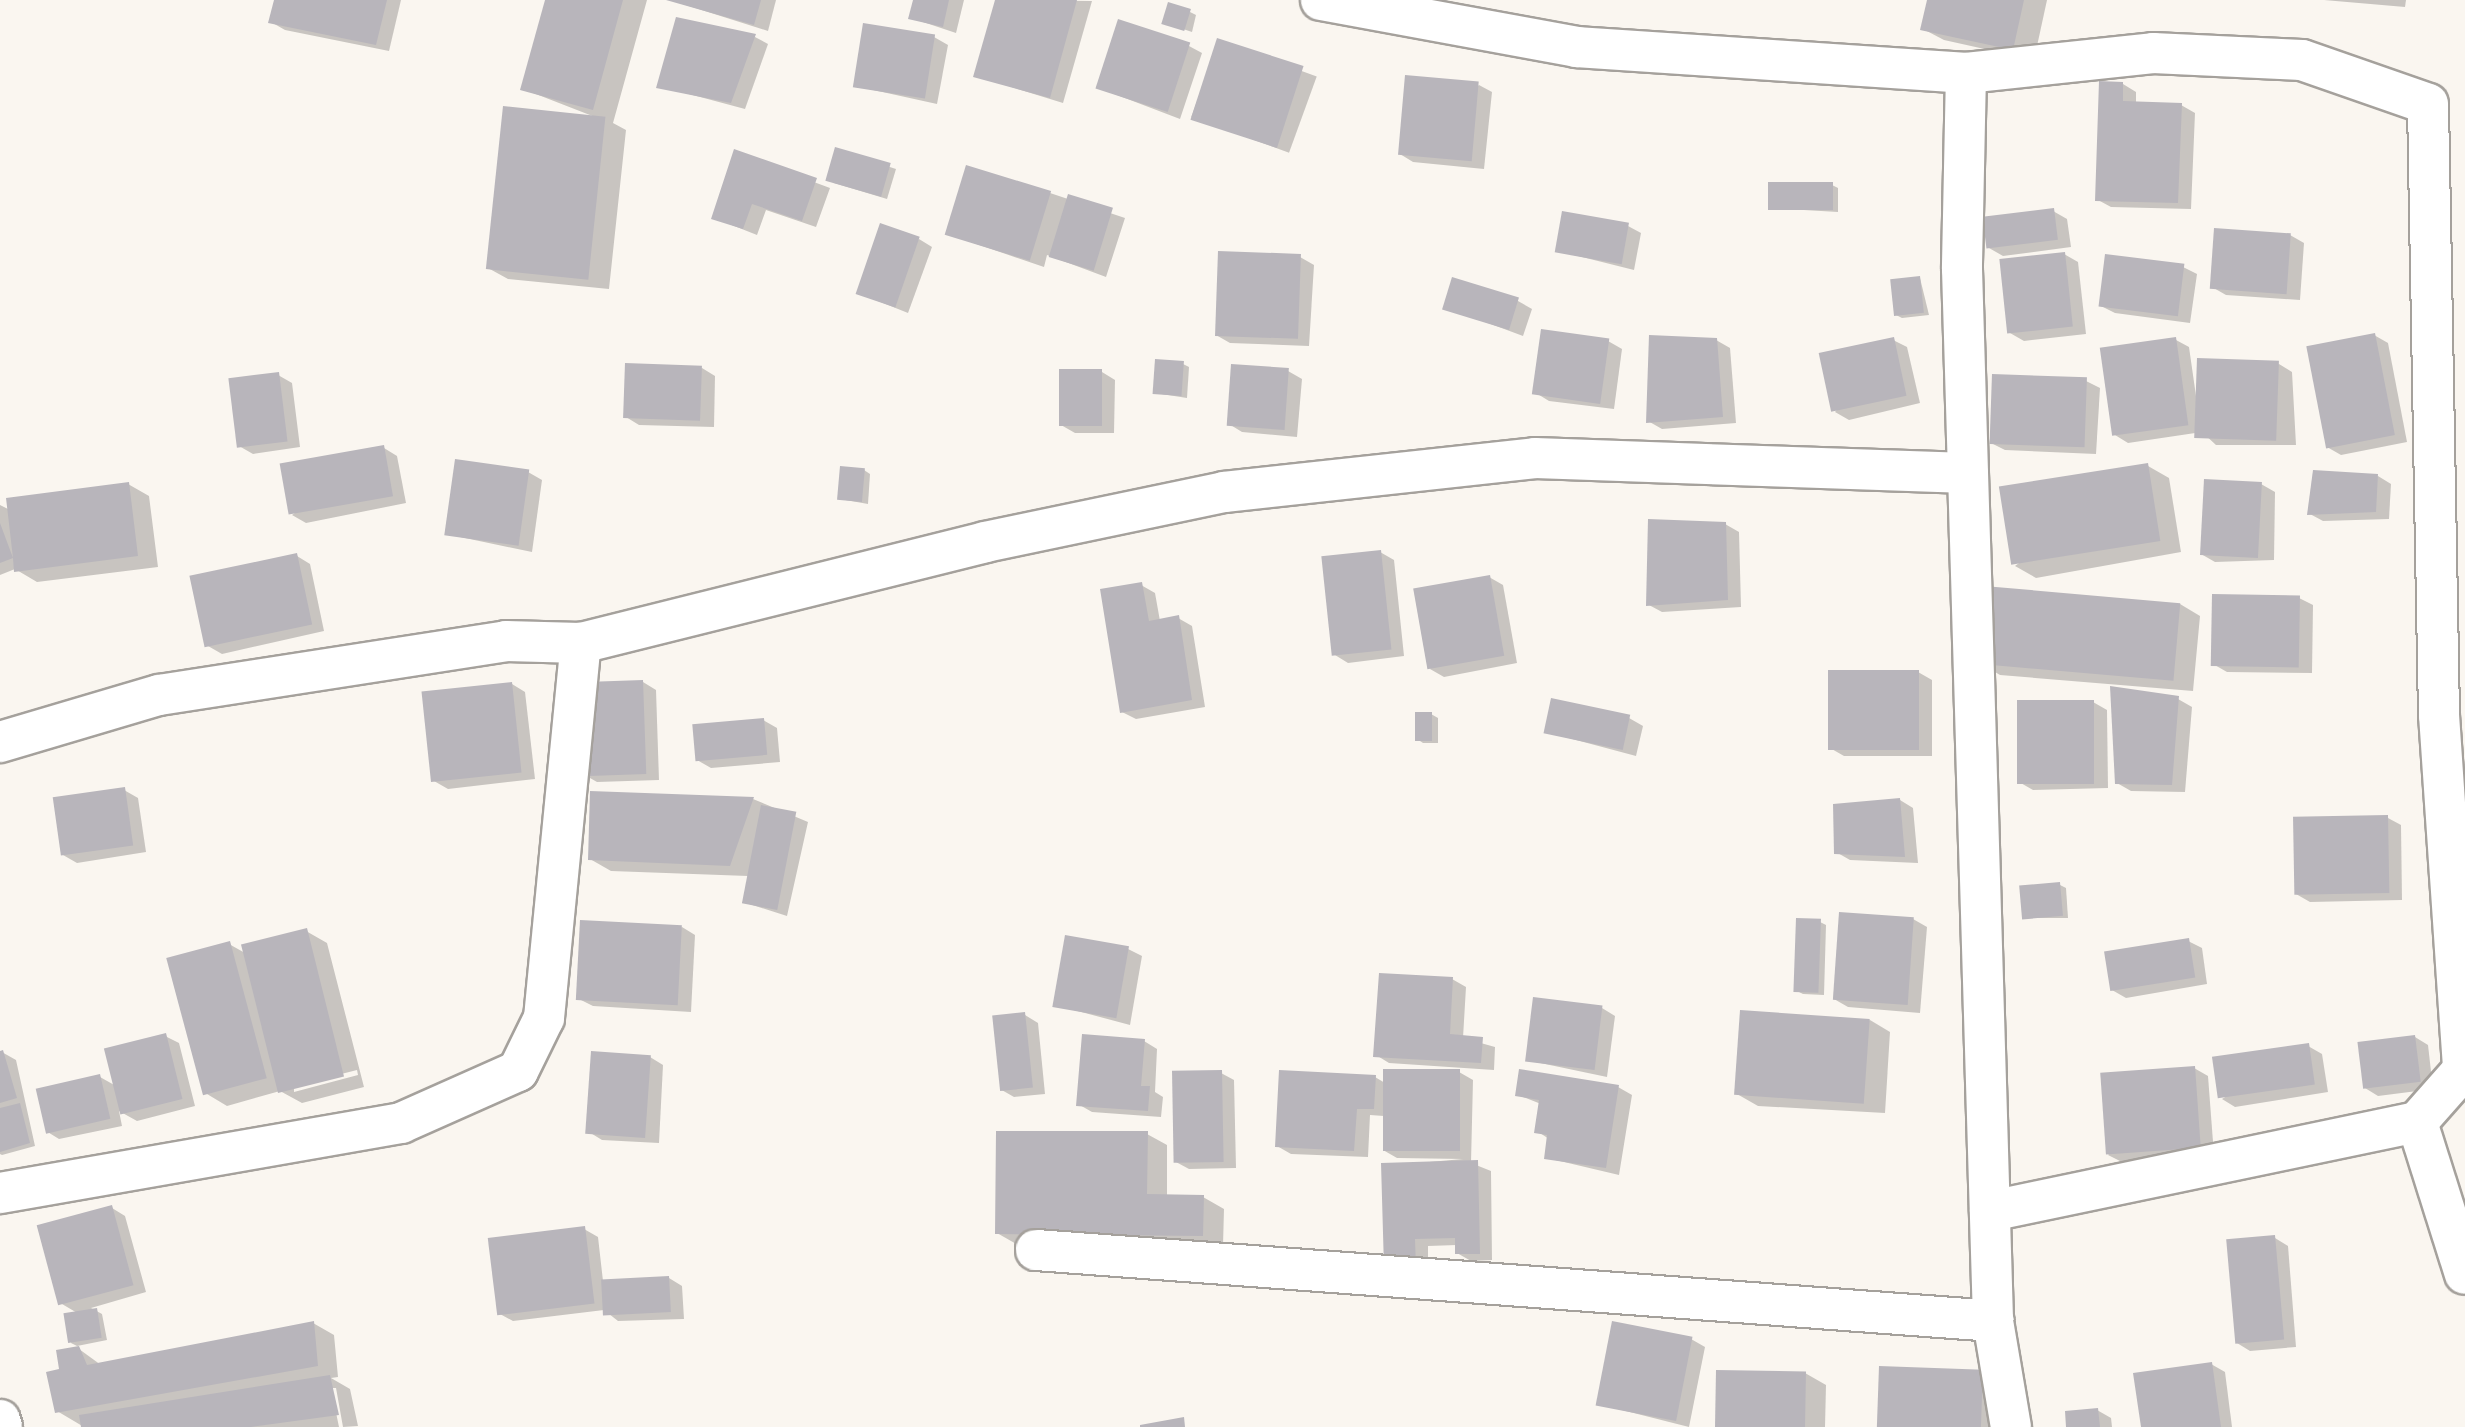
<!DOCTYPE html>
<html>
<head>
<meta charset="utf-8">
<style>
  body { margin:0 }
  #map { position:relative; width:2465px; height:1427px; overflow:hidden; background:#faf6f0; font-family:"Sofia Sans Condensed",sans-serif }
  div>[style] { position:absolute }
  [style*='--x'] { left:calc(var(--x)*1px); top:calc(var(--y)*1px); width:calc(var(--w)*1px); rotate:calc(var(--a)*1deg) }
  .shadow>* { inset:0; background:#0003; transform-origin:0 0 }
  .building>* { inset:0; background:#b8b5bb; transform-origin:0 0 }
  .roads { filter:drop-shadow(2px 0 #a5a19c) drop-shadow(-2px 0 #a5a19c) drop-shadow(0 2px #a5a19c) drop-shadow(0 -2px #a5a19c) }
  .minor>* { height:40px; margin:-20px; padding:0 20px; transform-origin:20px; border-radius:20px; background:#fff }
  span { translate:-50% -50%; white-space:nowrap; text-align:center; line-height:1.15; -webkit-text-stroke:8px #fff; paint-order:stroke }
</style>
</head>
<body>
<div id="map">
  <div class="shadow">
    <div style="clip-path:polygon(277px 0,401px 0,389px 51px,285px 30px,271px 22px)"></div>
    <div style="clip-path:polygon(547px 0,647px 0,613px 123px,626px 130px,609px 289px,508px 279px,488px 268px,595px 117px,523px 89px)"></div>
    <div style="clip-path:polygon(670px 0,776px 0,768px 31px)"></div>
    <div style="clip-path:polygon(915px 0,964px 0,956px 33px,911px 18px)"></div>
    <div style="clip-path:polygon(998px 0,1092px 1px,1063px 103px,976px 76px)"></div>
    <div style="clip-path:polygon(1930px 0,2047px 0,2034px 60px,1944px 40px,1923px 29px)"></div>
    <div style="clip-path:polygon(2324px 0,2406px 0,2405px 7px)"></div>
    <div style="clip-path:polygon(1190px 12px,1196px 15px,1192px 32px,1165px 23px)"></div>
    <div style="clip-path:polygon(755px 37px,768px 44px,745px 109px,659px 86px)"></div>
    <div style="clip-path:polygon(934px 37px,948px 45px,937px 104px,855px 86px)"></div>
    <div style="left:1219px;top:41px;width:104px;height:81px;rotate:20deg"></div>
    <div style="clip-path:polygon(1189px 46px,1202px 53px,1180px 119px,1096px 87px)"></div>
    <div style="clip-path:polygon(2123px 84px,2136px 92px,2136px 104px,2181px 105px,2195px 113px,2191px 209px,2111px 207px,2098px 200px)"></div>
    <div style="clip-path:polygon(1479px 85px,1492px 92px,1484px 169px,1413px 162px,1400px 154px)"></div>
    <div style="clip-path:polygon(837px 150px,896px 169px,887px 199px,834px 183px)"></div>
    <div style="clip-path:polygon(736px 153px,830px 188px,816px 227px,766px 210px,757px 235px,714px 218px)"></div>
    <div style="clip-path:polygon(1832px 185px,1838px 188px,1838px 212px,1770px 208px)"></div>
    <div style="clip-path:polygon(1050px 193px,1125px 218px,1106px 277px,1047px 255px,1044px 267px,947px 234px)"></div>
    <div style="clip-path:polygon(2053px 211px,2067px 219px,2071px 247px,2003px 256px,1989px 248px)"></div>
    <div style="clip-path:polygon(1628px 226px,1641px 233px,1634px 270px,1558px 251px)"></div>
    <div style="clip-path:polygon(2290px 235px,2304px 243px,2300px 300px,2226px 295px,2212px 287px)"></div>
    <div style="clip-path:polygon(919px 239px,932px 247px,908px 313px,858px 293px)"></div>
    <div style="clip-path:polygon(2064px 254px,2078px 262px,2086px 334px,2024px 341px,2010px 333px)"></div>
    <div style="clip-path:polygon(1300px 257px,1314px 265px,1309px 346px,1230px 343px,1216px 335px)"></div>
    <div style="clip-path:polygon(2183px 267px,2197px 274px,2190px 323px,2115px 313px,2101px 306px)"></div>
    <div style="clip-path:polygon(1920px 278px,1929px 315px,1902px 318px,1896px 315px)"></div>
    <div style="clip-path:polygon(1518px 301px,1532px 309px,1523px 336px,1445px 307px)"></div>
    <div style="clip-path:polygon(2374px 335px,2388px 343px,2407px 442px,2341px 455px,2327px 447px)"></div>
    <div style="clip-path:polygon(1716px 340px,1730px 348px,1736px 423px,1662px 429px,1648px 421px)"></div>
    <div style="clip-path:polygon(1893px 340px,1907px 347px,1920px 403px,1849px 420px,1835px 412px)"></div>
    <div style="clip-path:polygon(2176px 340px,2189px 347px,2198px 410px,2279px 364px,2292px 372px,2296px 445px,2216px 445px,2202px 432px,2128px 443px,2115px 435px)"></div>
    <div style="clip-path:polygon(1608px 341px,1622px 349px,1614px 409px,1549px 401px,1536px 393px)"></div>
    <div style="clip-path:polygon(1183px 364px,1189px 367px,1187px 398px,1155px 393px)"></div>
    <div style="clip-path:polygon(702px 368px,715px 376px,714px 427px,639px 425px,626px 417px)"></div>
    <div style="clip-path:polygon(1288px 371px,1302px 379px,1297px 437px,1242px 432px,1229px 424px)"></div>
    <div style="clip-path:polygon(1102px 372px,1115px 380px,1114px 433px,1075px 433px,1061px 425px)"></div>
    <div style="clip-path:polygon(278px 375px,292px 383px,300px 447px,253px 454px,239px 446px)"></div>
    <div style="clip-path:polygon(2086px 381px,2100px 388px,2096px 454px,2005px 450px,1991px 443px)"></div>
    <div style="clip-path:polygon(384px 448px,397px 456px,406px 503px,306px 523px,292px 515px)"></div>
    <div style="clip-path:polygon(2148px 466px,2169px 478px,2181px 552px,2036px 578px,2015px 566px)"></div>
    <div style="clip-path:polygon(864px 470px,870px 474px,868px 504px,840px 499px)"></div>
    <div style="clip-path:polygon(528px 472px,542px 480px,532px 552px,446px 534px)"></div>
    <div style="clip-path:polygon(2378px 476px,2391px 484px,2389px 519px,2323px 521px,2310px 514px)"></div>
    <div style="clip-path:polygon(128px 484px,149px 496px,158px 567px,37px 582px,15px 569px,0 575px,0 505px,10px 510px)"></div>
    <div style="clip-path:polygon(2261px 484px,2275px 492px,2274px 560px,2215px 562px,2201px 554px)"></div>
    <div style="clip-path:polygon(1725px 524px,1739px 532px,1741px 607px,1662px 612px,1649px 605px)"></div>
    <div style="clip-path:polygon(1380px 552px,1394px 560px,1404px 656px,1348px 663px,1335px 655px)"></div>
    <div style="clip-path:polygon(297px 556px,310px 564px,324px 631px,222px 654px,208px 646px)"></div>
    <div style="clip-path:polygon(1489px 577px,1503px 585px,1517px 663px,1444px 677px,1430px 669px)"></div>
    <div style="clip-path:polygon(1141px 585px,1155px 593px,1160px 621px,1178px 618px,1192px 626px,1205px 707px,1136px 719px,1122px 712px)"></div>
    <div style="clip-path:polygon(2299px 598px,2313px 605px,2312px 673px,2227px 672px,2213px 664px)"></div>
    <div style="clip-path:polygon(2180px 604px,2200px 616px,2193px 691px,2000px 675px,1980px 663px)"></div>
    <div style="clip-path:polygon(1918px 672px,1932px 680px,1932px 756px,1844px 756px,1830px 748px)"></div>
    <div style="clip-path:polygon(643px 682px,656px 690px,659px 780px,597px 782px,583px 774px)"></div>
    <div style="clip-path:polygon(512px 684px,525px 692px,535px 779px,448px 789px,434px 781px)"></div>
    <div style="clip-path:polygon(2178px 699px,2192px 707px,2185px 792px,2131px 791px,2117px 783px)"></div>
    <div style="clip-path:polygon(2093px 702px,2107px 710px,2108px 788px,2033px 790px,2019px 782px)"></div>
    <div style="clip-path:polygon(1431px 714px,1438px 718px,1438px 743px,1423px 743px,1417px 739px)"></div>
    <div style="clip-path:polygon(1629px 718px,1643px 726px,1636px 756px,1546px 732px)"></div>
    <div style="clip-path:polygon(763px 720px,777px 728px,780px 762px,711px 768px,697px 760px)"></div>
    <div style="clip-path:polygon(124px 790px,138px 798px,146px 852px,77px 863px,63px 855px)"></div>
    <div style="clip-path:polygon(753px 799px,808px 822px,787px 916px,743px 902px,748px 876px,611px 871px,590px 859px)"></div>
    <div style="clip-path:polygon(1900px 800px,1913px 808px,1918px 863px,1850px 860px,1836px 852px)"></div>
    <div style="clip-path:polygon(2388px 818px,2401px 825px,2402px 900px,2310px 902px,2296px 894px)"></div>
    <div style="clip-path:polygon(2060px 885px,2066px 888px,2068px 918px,2024px 918px)"></div>
    <div style="clip-path:polygon(1913px 919px,1927px 927px,1920px 1013px,1848px 1007px,1834px 999px)"></div>
    <div style="clip-path:polygon(1820px 922px,1826px 925px,1824px 995px,1803px 994px,1797px 991px)"></div>
    <div style="clip-path:polygon(682px 927px,695px 935px,691px 1012px,593px 1006px,579px 999px)"></div>
    <div style="clip-path:polygon(evenodd,306px 931px,327px 943px,364px 1087px,302px 1103px,280px 1091px,227px 1106px,207px 1094px,229px 944px,245px 953px,306px 931px,357px 1070px,358px 1075px,294px 1092px,294px 1086px,357px 1070px)"></div>
    <div style="clip-path:polygon(2188px 941px,2202px 948px,2207px 984px,2126px 998px,2112px 990px)"></div>
    <div style="clip-path:polygon(1128px 949px,1142px 956px,1130px 1025px,1055px 1005px)"></div>
    <div style="clip-path:polygon(1452px 979px,1466px 987px,1463px 1038px,1495px 1047px,1494px 1070px,1389px 1063px,1376px 1055px)"></div>
    <div style="clip-path:polygon(1602px 1008px,1615px 1016px,1607px 1077px,1526px 1060px)"></div>
    <div style="clip-path:polygon(1025px 1015px,1038px 1023px,1045px 1094px,1014px 1097px,1000px 1089px)"></div>
    <div style="clip-path:polygon(1870px 1020px,1890px 1032px,1885px 1113px,1758px 1106px,1737px 1094px)"></div>
    <div style="clip-path:polygon(0 1036px,0 1051px,16px 1060px,35px 1146px,2px 1155px,0 1154px)"></div>
    <div style="clip-path:polygon(165px 1036px,179px 1043px,195px 1106px,137px 1121px,119px 1111px,122px 1126px,59px 1139px,46px 1131px,100px 1077px,116px 1086px)"></div>
    <div style="clip-path:polygon(2415px 1037px,2428px 1045px,2433px 1089px,2378px 1096px,2365px 1088px)"></div>
    <div style="clip-path:polygon(1144px 1041px,1157px 1049px,1155px 1092px,1163px 1097px,1161px 1117px,1092px 1112px,1078px 1104px)"></div>
    <div style="clip-path:polygon(2308px 1046px,2322px 1054px,2328px 1092px,2235px 1107px,2222px 1099px)"></div>
    <div style="clip-path:polygon(650px 1057px,663px 1065px,659px 1143px,602px 1140px,589px 1132px)"></div>
    <div style="clip-path:polygon(2194px 1068px,2208px 1076px,2214px 1155px,2122px 1162px,2108px 1155px)"></div>
    <div style="clip-path:polygon(1459px 1072px,1473px 1080px,1471px 1163px,1491px 1171px,1492px 1260px,1471px 1261px,1457px 1253px,1457px 1245px,1428px 1246px,1428px 1274px,1400px 1275px,1384px 1166px,1463px 1159px,1397px 1158px,1383px 1150px,1384px 1116px,1370px 1115px,1368px 1157px,1291px 1154px,1277px 1146px,1375px 1077px,1385px 1083px)"></div>
    <div style="clip-path:polygon(1221px 1073px,1234px 1080px,1236px 1168px,1189px 1169px,1176px 1162px)"></div>
    <div style="clip-path:polygon(1618px 1087px,1632px 1095px,1619px 1175px,1547px 1158px,1549px 1139px,1537px 1131px,1541px 1104px,1518px 1095px)"></div>
    <div style="clip-path:polygon(1147px 1134px,1167px 1145px,1167px 1197px,1203px 1197px,1224px 1209px,1223px 1246px,1018px 1245px,997px 1233px)"></div>
    <div style="clip-path:polygon(112px 1208px,125px 1216px,146px 1292px,91px 1308px,102px 1314px,107px 1340px,77px 1346px,71px 1343px,79px 1314px,62px 1304px)"></div>
    <div style="clip-path:polygon(584px 1229px,598px 1237px,603px 1281px,669px 1278px,682px 1286px,684px 1319px,618px 1321px,604px 1310px,513px 1321px,500px 1314px)"></div>
    <div style="clip-path:polygon(2275px 1238px,2288px 1246px,2296px 1347px,2250px 1351px,2237px 1343px)"></div>
    <div style="clip-path:polygon(313px 1323px,334px 1335px,338px 1377px,331px 1378px,350px 1389px,358px 1426px,343px 1427px,336px 1388px,331px 1388px,339px 1427px,84px 1427px,57px 1411px,62px 1371px,79px 1349px,101px 1365px)"></div>
    <div style="clip-path:polygon(1691px 1339px,1705px 1347px,1689px 1427px,1598px 1404px)"></div>
    <div style="clip-path:polygon(2211px 1364px,2225px 1372px,2232px 1427px,2143px 1427px)"></div>
    <div style="clip-path:polygon(1982px 1372px,2001px 1427px,1879px 1427px)"></div>
    <div style="clip-path:polygon(1805px 1373px,1826px 1385px,1825px 1427px,1717px 1427px)"></div>
    <div style="clip-path:polygon(2097px 1410px,2111px 1418px,2112px 1427px,2069px 1427px)"></div>
  </div>
  <div class="building">
    <div style="clip-path:polygon(274px 0,387px 0,376px 45px,268px 23px)"></div>
    <div style="clip-path:polygon(545px 0,623px 0,593px 110px,520px 90px)"></div>
    <div style="clip-path:polygon(666px 0,761px 0,754px 25px)"></div>
    <div style="clip-path:polygon(913px 0,949px 0,943px 27px,908px 19px)"></div>
    <div style="clip-path:polygon(995px 0,1077px 0,1050px 98px,973px 77px)"></div>
    <div style="clip-path:polygon(1927px 0,2024px 0,2013px 50px,1920px 30px)"></div>
    <div style="left:1168px;top:2px;width:24px;height:23px;rotate:17deg"></div>
    <div style="clip-path:polygon(676px 17px,756px 34px,731px 103px,656px 88px)"></div>
    <div style="left:1118px;top:19px;width:76px;height:73px;rotate:18deg"></div>
    <div style="left:863px;top:23px;width:73px;height:65px;rotate:9deg"></div>
    <div style="left:1217px;top:38px;width:91px;height:86px;rotate:18deg"></div>
    <div style="left:1405px;top:75px;width:74px;height:80px;rotate:5deg"></div>
    <div style="clip-path:polygon(2099px 81px,2123px 82px,2123px 101px,2182px 103px,2178px 203px,2095px 201px)"></div>
    <div style="left:503px;top:106px;width:103px;height:164px;rotate:6deg"></div>
    <div style="left:835px;top:147px;width:58px;height:35px;rotate:16deg"></div>
    <div style="clip-path:polygon(734px 149px,817px 178px,802px 221px,752px 204px,743px 229px,711px 219px)"></div>
    <div style="left:966px;top:165px;width:89px;height:73px;rotate:17deg"></div>
    <div style="left:1768px;top:182px;width:65px;height:28px"></div>
    <div style="left:1068px;top:194px;width:47px;height:66px;rotate:17deg"></div>
    <div style="left:2054px;top:208px;width:32px;height:72px;rotate:83deg"></div>
    <div style="left:1562px;top:211px;width:68px;height:42px;rotate:10deg"></div>
    <div style="left:880px;top:223px;width:42px;height:75px;rotate:19deg"></div>
    <div style="left:2214px;top:228px;width:77px;height:61px;rotate:4deg"></div>
    <div style="left:1218px;top:251px;width:83px;height:85px;rotate:2deg"></div>
    <div style="left:2065px;top:252px;width:75px;height:66px;rotate:84deg"></div>
    <div style="left:2105px;top:254px;width:80px;height:53px;rotate:7deg"></div>
    <div style="left:1920px;top:276px;width:37px;height:30px;rotate:84deg"></div>
    <div style="left:1452px;top:277px;width:70px;height:34px;rotate:17deg"></div>
    <div style="left:1541px;top:329px;width:69px;height:66px;rotate:8deg"></div>
    <div style="left:2375px;top:333px;width:104px;height:70px;rotate:79deg"></div>
    <div style="clip-path:polygon(1649px 335px,1717px 338px,1723px 417px,1646px 423px)"></div>
    <div style="left:1894px;top:337px;width:60px;height:77px;rotate:78deg"></div>
    <div style="left:2176px;top:337px;width:89px;height:77px;rotate:82deg"></div>
    <div style="left:2197px;top:358px;width:82px;height:80px;rotate:2deg"></div>
    <div style="left:1155px;top:359px;width:29px;height:35px;rotate:4deg"></div>
    <div style="left:625px;top:363px;width:77px;height:55px;rotate:2deg"></div>
    <div style="left:1231px;top:364px;width:58px;height:62px;rotate:4deg"></div>
    <div style="left:1059px;top:369px;width:43px;height:57px"></div>
    <div style="left:279px;top:372px;width:70px;height:51px;rotate:83deg"></div>
    <div style="left:1992px;top:374px;width:95px;height:70px;rotate:2deg"></div>
    <div style="left:384px;top:445px;width:52px;height:106px;rotate:80deg"></div>
    <div style="left:455px;top:459px;width:75px;height:77px;rotate:8deg"></div>
    <div style="left:2148px;top:463px;width:79px;height:151px;rotate:81deg"></div>
    <div style="left:840px;top:466px;width:25px;height:34px;rotate:5deg"></div>
    <div style="clip-path:polygon(2313px 470px,2378px 474px,2376px 512px,2307px 515px)"></div>
    <div style="left:2204px;top:479px;width:58px;height:76px;rotate:3deg"></div>
    <div style="clip-path:polygon(129px 482px,138px 556px,14px 572px,13px 558px,0 563px,0 523px,13px 558px,6px 498px)"></div>
    <div style="clip-path:polygon(1648px 519px,1726px 522px,1728px 600px,1646px 606px)"></div>
    <div style="left:1381px;top:550px;width:100px;height:60px;rotate:84deg"></div>
    <div style="left:297px;top:553px;width:73px;height:110px;rotate:78deg"></div>
    <div style="left:1490px;top:575px;width:82px;height:78px;rotate:80deg"></div>
    <div style="clip-path:polygon(1142px 582px,1149px 621px,1179px 615px,1192px 700px,1120px 713px,1100px 589px)"></div>
    <div style="left:1984px;top:586px;width:197px;height:78px;rotate:5deg"></div>
    <div style="left:2212px;top:594px;width:88px;height:72px;rotate:1deg"></div>
    <div style="left:1828px;top:670px;width:91px;height:80px"></div>
    <div style="left:643px;top:680px;width:94px;height:65px;rotate:88deg"></div>
    <div style="left:512px;top:682px;width:91px;height:91px;rotate:84deg"></div>
    <div style="clip-path:polygon(2110px 686px,2179px 696px,2172px 785px,2115px 784px)"></div>
    <div style="left:1551px;top:698px;width:81px;height:36px;rotate:12deg"></div>
    <div style="left:2017px;top:700px;width:77px;height:84px"></div>
    <div style="left:1415px;top:712px;width:17px;height:29px"></div>
    <div style="left:764px;top:718px;width:37px;height:72px;rotate:85deg"></div>
    <div style="left:125px;top:787px;width:59px;height:73px;rotate:82deg"></div>
    <div style="clip-path:polygon(590px 791px,754px 797px,730px 866px,588px 860px)"></div>
    <div style="clip-path:polygon(1900px 798px,1905px 857px,1834px 854px,1833px 804px)"></div>
    <div style="left:761px;top:805px;width:36px;height:100px;rotate:11deg"></div>
    <div style="left:2388px;top:815px;width:78px;height:95px;rotate:89deg"></div>
    <div style="left:2060px;top:882px;width:34px;height:41px;rotate:85deg"></div>
    <div style="left:1839px;top:912px;width:75px;height:88px;rotate:4deg"></div>
    <div style="left:1796px;top:918px;width:25px;height:74px;rotate:2deg"></div>
    <div style="left:580px;top:920px;width:102px;height:80px;rotate:3deg"></div>
    <div style="left:307px;top:928px;width:153px;height:68px;rotate:76deg"></div>
    <div style="left:1065px;top:935px;width:65px;height:73px;rotate:10deg"></div>
    <div style="left:2189px;top:938px;width:40px;height:86px;rotate:81deg"></div>
    <div style="left:230px;top:941px;width:142px;height:66px;rotate:75deg"></div>
    <div style="clip-path:polygon(1379px 973px,1453px 977px,1450px 1034px,1483px 1037px,1481px 1063px,1373px 1057px)"></div>
    <div style="left:1533px;top:997px;width:70px;height:65px;rotate:7deg"></div>
    <div style="left:1740px;top:1010px;width:130px;height:85px;rotate:4deg"></div>
    <div style="left:1025px;top:1012px;width:76px;height:33px;rotate:84deg"></div>
    <div style="left:166px;top:1033px;width:68px;height:64px;rotate:76deg"></div>
    <div style="clip-path:polygon(1082px 1034px,1145px 1039px,1141px 1086px,1150px 1086px,1148px 1111px,1076px 1106px)"></div>
    <div style="left:2415px;top:1035px;width:47px;height:58px;rotate:83deg"></div>
    <div style="left:2309px;top:1043px;width:42px;height:98px;rotate:82deg"></div>
    <div style="clip-path:polygon(3px 1050px,17px 1098px,0 1103px,0 1051px)"></div>
    <div style="left:591px;top:1051px;width:60px;height:83px;rotate:4deg"></div>
    <div style="left:2195px;top:1066px;width:82px;height:95px;rotate:86deg"></div>
    <div style="left:1383px;top:1069px;width:77px;height:82px"></div>
    <div style="clip-path:polygon(1519px 1069px,1619px 1085px,1606px 1168px,1544px 1159px,1547px 1135px,1534px 1133px,1539px 1100px,1515px 1096px)"></div>
    <div style="left:1222px;top:1070px;width:92px;height:50px;rotate:89deg"></div>
    <div style="clip-path:polygon(1279px 1070px,1376px 1075px,1374px 1109px,1357px 1109px,1354px 1151px,1275px 1147px)"></div>
    <div style="left:100px;top:1074px;width:46px;height:66px;rotate:77deg"></div>
    <div style="clip-path:polygon(20px 1103px,30px 1143px,0 1152px,0 1108px)"></div>
    <div style="clip-path:polygon(996px 1131px,1148px 1131px,1147px 1194px,1204px 1195px,1203px 1236px,995px 1234px)"></div>
    <div style="clip-path:polygon(1478px 1160px,1480px 1254px,1455px 1254px,1455px 1238px,1415px 1239px,1416px 1268px,1384px 1268px,1381px 1163px)"></div>
    <div style="left:112px;top:1205px;width:83px;height:78px;rotate:75deg"></div>
    <div style="left:585px;top:1226px;width:78px;height:98px;rotate:83deg"></div>
    <div style="left:2275px;top:1235px;width:105px;height:49px;rotate:85deg"></div>
    <div style="left:669px;top:1276px;width:36px;height:68px;rotate:87deg"></div>
    <div style="left:97px;top:1308px;width:30px;height:34px;rotate:81deg"></div>
    <div style="clip-path:polygon(314px 1321px,318px 1366px,55px 1413px,46px 1372px,59px 1369px,56px 1350px,79px 1346px,87px 1365px)"></div>
    <div style="left:1612px;top:1321px;width:82px;height:86px;rotate:11deg"></div>
    <div style="clip-path:polygon(2212px 1362px,2221px 1427px,2141px 1427px,2133px 1373px)"></div>
    <div style="left:1879px;top:1366px;width:104px;height:61px;rotate:2deg"></div>
    <div style="left:1716px;top:1370px;width:90px;height:57px;rotate:1deg"></div>
    <div style="clip-path:polygon(330px 1375px,339px 1415px,251px 1427px,81px 1427px,79px 1415px)"></div>
    <div style="clip-path:polygon(2098px 1408px,2100px 1427px,2066px 1427px,2065px 1411px)"></div>
    <div style="clip-path:polygon(1184px 1417px,1185px 1427px,1140px 1427px,1140px 1425px)"></div>
  </div>
  <div class="roads">
    <div class="minor">
      <div style="--x:1321;--y:0;--w:260;--a:10.4"></div>
      <div style="--x:1577;--y:47;--w:390;--a:3.8"></div>
      <div style="--x:1966;--y:73;--w:196;--a:91.2"></div>
      <div style="--x:1962;--y:269;--w:1052;--a:88.31"></div>
      <div style="--x:1993;--y:1321;--w:108;--a:80.4"></div>
      <div style="--x:1966;--y:73;--w:188;--a:-6.1"></div>
      <div style="--x:2153;--y:53;--w:149;--a:2.7"></div>
      <div style="--x:2302;--y:60;--w:133;--a:19.2"></div>
      <div style="--x:2428;--y:104;--w:611;--a:88.97"></div>
      <div style="--x:2439;--y:715;--w:356;--a:86.1"></div>
      <div style="--x:2463;--y:1070;--w:69;--a:131.5"></div>
      <div style="--x:2417;--y:1122;--w:436;--a:168.2"></div>
      <div style="--x:0;--y:742;--w:166;--a:-16.5"></div>
      <div style="--x:159;--y:695;--w:351;--a:-8.8"></div>
      <div style="--x:506;--y:641;--w:75;--a:1.5"></div>
      <div style="--x:581;--y:643;--w:416;--a:-14"></div>
      <div style="--x:985;--y:542;--w:244;--a:-11.8"></div>
      <div style="--x:1224;--y:492;--w:313;--a:-6.2"></div>
      <div style="--x:1535;--y:458;--w:433;--a:2"></div>
      <div style="--x:2417;--y:1122;--w:159;--a:72.5"></div>
      <div style="--x:0;--y:1193;--w:407;--a:-9.9"></div>
      <div style="--x:401;--y:1123;--w:128;--a:-24"></div>
      <div style="--x:518;--y:1071;--w:59;--a:-63.9"></div>
      <div style="--x:544;--y:1018;--w:377;--a:-84.4"></div>
      <div style="--x:1036;--y:1250;--w:960;--a:4.24"></div>
      <div style="--x:0;--y:1420;--w:7;--a:74"></div>
    </div>
  </div>
</div>
</body>
</html>
